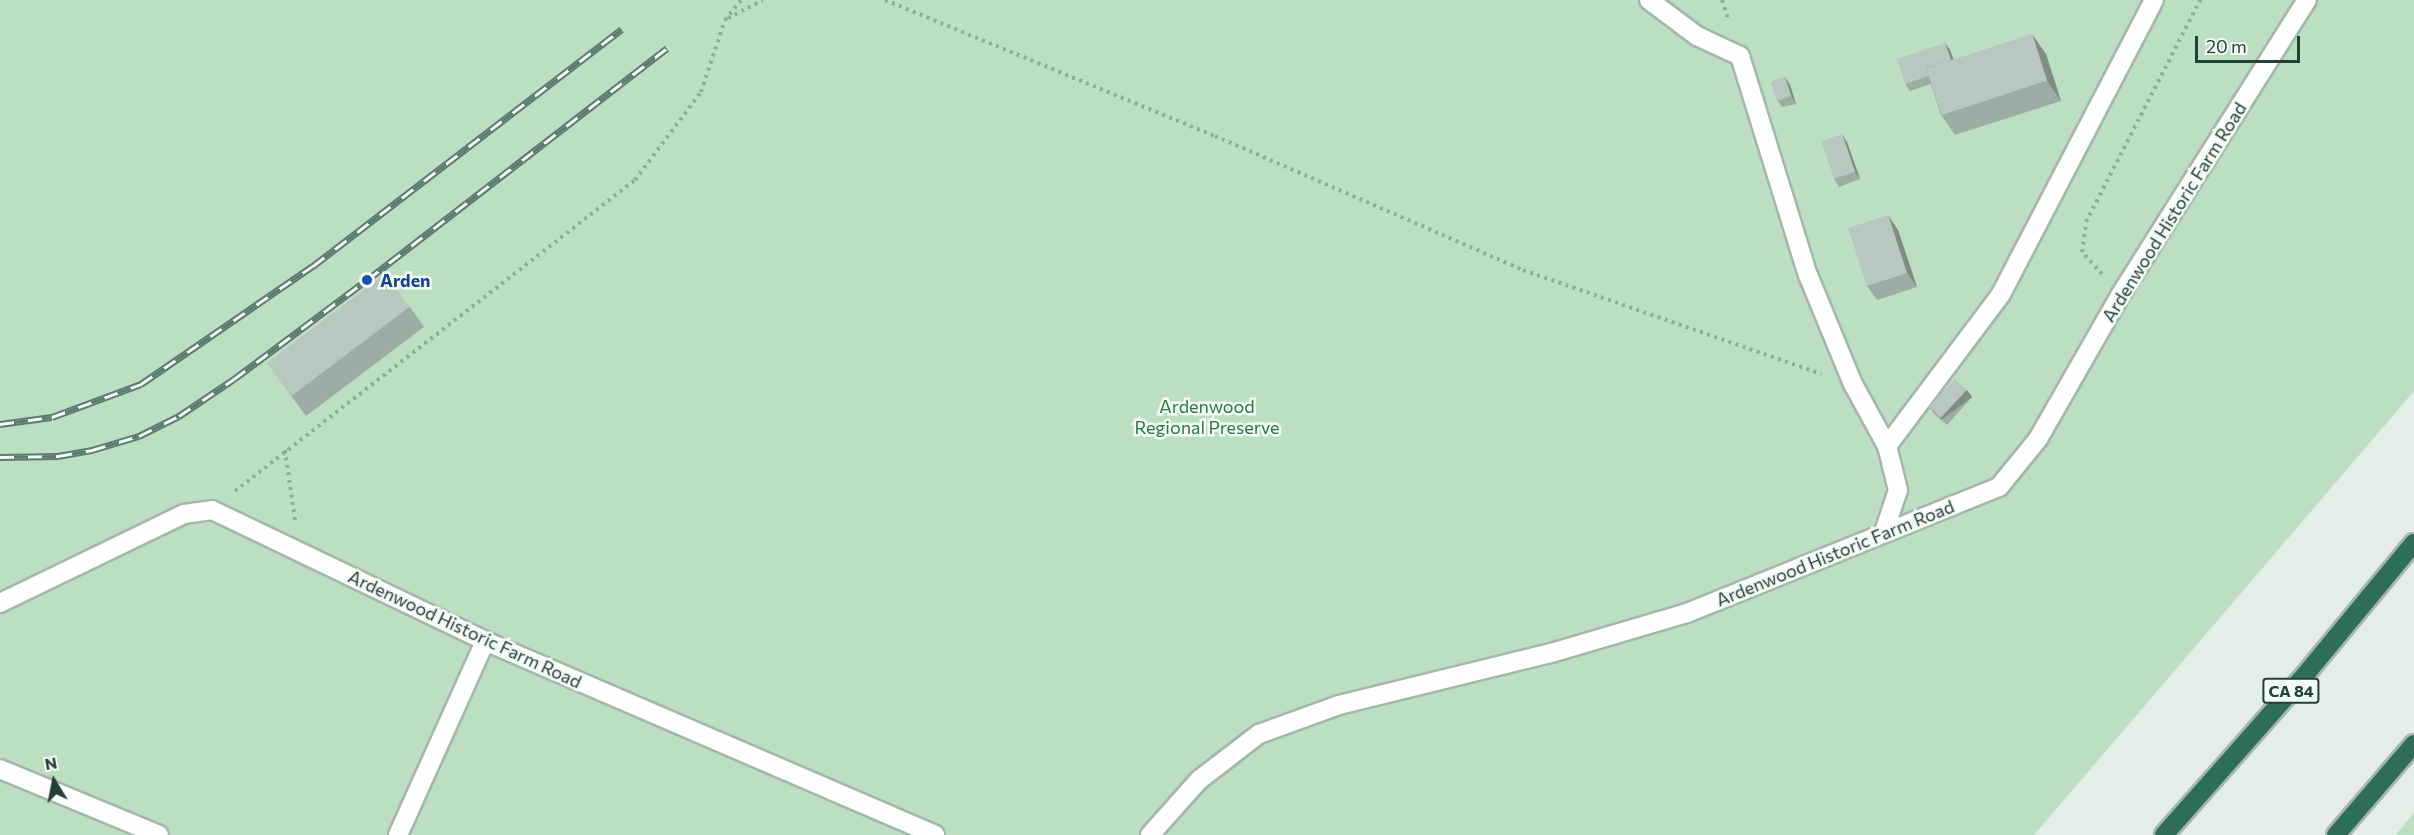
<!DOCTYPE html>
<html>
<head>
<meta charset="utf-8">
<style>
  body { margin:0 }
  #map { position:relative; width:2414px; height:835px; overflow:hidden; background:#e3eee8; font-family:Commissioner,sans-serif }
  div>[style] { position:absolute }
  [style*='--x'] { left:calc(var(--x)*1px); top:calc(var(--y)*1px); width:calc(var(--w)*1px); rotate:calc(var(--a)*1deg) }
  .green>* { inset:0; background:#bcdfc2 }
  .path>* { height:4px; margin-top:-2px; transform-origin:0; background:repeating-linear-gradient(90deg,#83b29f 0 3px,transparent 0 7.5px) }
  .roads { filter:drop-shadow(2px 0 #a5b6af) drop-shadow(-2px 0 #a5b6af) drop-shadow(0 2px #a5b6af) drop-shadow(0 -2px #a5b6af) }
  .minor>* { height:18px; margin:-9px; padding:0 9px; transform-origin:9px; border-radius:9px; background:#fff }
  .highway>* { height:18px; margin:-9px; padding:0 9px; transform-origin:9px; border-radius:9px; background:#2d6d5a }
  .rail>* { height:7px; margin-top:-3.5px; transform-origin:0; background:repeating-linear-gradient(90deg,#f4faf6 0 14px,#5d7b70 0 28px); box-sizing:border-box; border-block:2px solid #5d7b70 }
  .wall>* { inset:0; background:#9eaca6 }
  .shaded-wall>* { inset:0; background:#818c87; transform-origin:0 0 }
  .building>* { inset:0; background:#b8c8c1; transform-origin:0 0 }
  .dots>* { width:16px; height:16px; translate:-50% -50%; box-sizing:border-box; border:3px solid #f4faf6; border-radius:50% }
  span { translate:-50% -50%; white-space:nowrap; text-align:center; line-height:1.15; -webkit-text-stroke:5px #f4faf6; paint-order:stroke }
  .shield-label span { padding:2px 4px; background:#f4faf6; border:2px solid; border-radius:4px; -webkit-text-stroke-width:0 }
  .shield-label { font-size:16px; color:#224035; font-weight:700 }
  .street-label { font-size:18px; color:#224035 }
  .transit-label { font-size:18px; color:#164399; font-weight:700 }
  .left { translate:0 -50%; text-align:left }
  .park-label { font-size:18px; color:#2b7842 }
  .north { position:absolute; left:24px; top:751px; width:60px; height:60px; -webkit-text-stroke:4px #f4faf6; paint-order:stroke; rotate:350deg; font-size:16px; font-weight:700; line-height:24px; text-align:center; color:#224035 }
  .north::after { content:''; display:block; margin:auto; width:21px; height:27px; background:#224035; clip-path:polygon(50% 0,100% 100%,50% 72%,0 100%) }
  .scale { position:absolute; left:2195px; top:36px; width:105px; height:27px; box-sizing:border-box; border:3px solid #224035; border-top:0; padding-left:8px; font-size:18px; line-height:21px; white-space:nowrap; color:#224035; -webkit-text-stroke:4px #f4faf6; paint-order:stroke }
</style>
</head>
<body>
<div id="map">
  <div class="green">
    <div style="clip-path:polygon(0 0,2414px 0,2414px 391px,2034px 835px,0 835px)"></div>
    <div style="clip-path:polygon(2414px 812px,2414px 835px,2396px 835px)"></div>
  </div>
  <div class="path">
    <div style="--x:885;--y:0;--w:357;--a:22.4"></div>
    <div style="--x:1215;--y:136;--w:336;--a:23.5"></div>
    <div style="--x:1523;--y:270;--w:316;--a:19.2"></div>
    <div style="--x:1722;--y:0;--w:22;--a:72"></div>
    <div style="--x:728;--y:18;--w:39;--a:-27"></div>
    <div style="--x:2102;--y:274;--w:30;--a:-132"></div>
    <div style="--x:2082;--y:252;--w:30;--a:-82"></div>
    <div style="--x:2086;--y:222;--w:250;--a:-62.8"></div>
    <div style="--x:285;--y:450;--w:71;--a:81.9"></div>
    <div style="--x:235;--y:491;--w:507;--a:-37.87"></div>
    <div style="--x:635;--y:180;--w:110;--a:-53.1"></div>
    <div style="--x:701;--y:92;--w:76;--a:-71.6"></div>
    <div style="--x:725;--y:20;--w:26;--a:-51"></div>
  </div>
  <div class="roads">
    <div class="minor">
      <div style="--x:1649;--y:0;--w:60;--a:36.9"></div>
      <div style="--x:1697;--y:36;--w:47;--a:24.9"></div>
      <div style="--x:1740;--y:56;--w:229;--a:72.8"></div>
      <div style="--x:1808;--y:275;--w:118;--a:67.6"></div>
      <div style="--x:1853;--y:384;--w:71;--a:61.3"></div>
      <div style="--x:1884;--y:532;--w:44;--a:-71.6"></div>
      <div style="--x:1898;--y:490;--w:45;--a:-104"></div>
      <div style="--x:1887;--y:446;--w:190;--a:-53.1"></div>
      <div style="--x:2001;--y:294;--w:331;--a:-62.5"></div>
      <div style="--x:0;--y:603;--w:204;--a:-25.8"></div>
      <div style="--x:184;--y:514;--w:28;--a:-8"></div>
      <div style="--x:212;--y:510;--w:303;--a:25.6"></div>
      <div style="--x:485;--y:641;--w:490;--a:23.3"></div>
      <div style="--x:0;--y:769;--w:172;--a:22.5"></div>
      <div style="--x:398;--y:835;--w:213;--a:-65.8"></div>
      <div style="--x:1150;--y:835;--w:74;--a:-48.3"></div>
      <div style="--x:1199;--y:780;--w:76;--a:-37.5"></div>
      <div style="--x:1259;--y:734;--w:85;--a:-19.9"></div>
      <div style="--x:1339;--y:705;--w:218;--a:-13.8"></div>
      <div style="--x:1551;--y:653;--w:142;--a:-16.4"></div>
      <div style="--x:1687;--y:613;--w:336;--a:-22"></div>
      <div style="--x:1999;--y:487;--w:62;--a:-50.9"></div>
      <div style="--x:2038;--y:439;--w:167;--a:-60.2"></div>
      <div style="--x:2121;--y:294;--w:348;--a:-57.7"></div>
    </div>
    <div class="highway">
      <div style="--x:2164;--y:835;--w:213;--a:-48.6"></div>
      <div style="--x:2305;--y:675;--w:171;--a:-50.5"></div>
      <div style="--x:2336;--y:835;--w:120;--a:-49.4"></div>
    </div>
  </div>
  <div class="rail">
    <div style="--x:0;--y:424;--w:52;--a:-7.7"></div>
    <div style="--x:52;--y:417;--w:95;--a:-20.3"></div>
    <div style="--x:141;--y:384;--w:209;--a:-34.5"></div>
    <div style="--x:313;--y:266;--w:389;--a:-37.5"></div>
    <div style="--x:0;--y:457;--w:58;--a:-1"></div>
    <div style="--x:58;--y:456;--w:35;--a:-10"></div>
    <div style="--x:92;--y:450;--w:49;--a:-16.6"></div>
    <div style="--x:139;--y:436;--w:45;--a:-26.6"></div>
    <div style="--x:179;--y:416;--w:66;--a:-33.9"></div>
    <div style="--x:234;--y:379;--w:166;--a:-36.7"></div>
    <div style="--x:367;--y:280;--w:379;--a:-37.7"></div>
  </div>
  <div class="wall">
    <div style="clip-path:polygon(1945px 43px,1950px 50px,1953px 59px,2046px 54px,2061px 101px,1955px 135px,1941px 115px,1931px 84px,1910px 91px,1905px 84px)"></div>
    <div style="clip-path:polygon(1785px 77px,1790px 85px,1796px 104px,1782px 107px,1777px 100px)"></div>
    <div style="clip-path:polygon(1847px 142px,1860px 179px,1839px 187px,1834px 179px)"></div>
    <div style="clip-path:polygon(1898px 230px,1917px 287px,1877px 300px,1867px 286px)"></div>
    <div style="clip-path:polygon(410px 307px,424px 327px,306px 416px,268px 364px)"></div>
    <div style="clip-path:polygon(1972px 397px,1947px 425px,1935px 415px,1930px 408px)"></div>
  </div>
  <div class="shaded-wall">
    <div style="clip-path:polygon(2032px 34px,2046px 54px,2061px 101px,2047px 81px)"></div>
    <div style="clip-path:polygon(1945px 43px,1950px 50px,1959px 75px,1954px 68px)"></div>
    <div style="clip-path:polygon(1785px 77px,1790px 85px,1796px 104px,1791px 96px)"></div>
    <div style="clip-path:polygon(1842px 134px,1847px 142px,1860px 179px,1855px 172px)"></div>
    <div style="clip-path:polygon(1888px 215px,1898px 230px,1917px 287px,1907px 273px)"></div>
    <div style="left:1967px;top:390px;width:9px;height:38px;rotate:54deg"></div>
  </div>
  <div class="building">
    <div style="left:2032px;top:34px;width:49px;height:111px;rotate:72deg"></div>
    <div style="clip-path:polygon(1945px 43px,1951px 60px,1926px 68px,1929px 76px,1905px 84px,1897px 59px)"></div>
    <div style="left:1785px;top:77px;width:20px;height:15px;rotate:72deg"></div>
    <div style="left:1842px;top:134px;width:40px;height:22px;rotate:71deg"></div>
    <div style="left:1888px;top:215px;width:61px;height:42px;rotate:72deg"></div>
    <div style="left:385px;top:274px;width:41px;height:148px;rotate:53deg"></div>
    <div style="left:1955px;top:379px;width:16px;height:38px;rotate:43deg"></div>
  </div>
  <div class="dots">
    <div style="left:367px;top:280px;background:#1a4fb4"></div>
  </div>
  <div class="shield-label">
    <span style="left:2291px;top:691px">CA 84</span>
  </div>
  <div class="street-label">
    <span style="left:2174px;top:212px;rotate:-58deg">Ardenwood Historic Farm Road</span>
    <span style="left:1835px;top:553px;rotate:-22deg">Ardenwood Historic Farm Road</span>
    <span style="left:465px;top:629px;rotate:25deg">Ardenwood Historic Farm Road</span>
  </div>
  <div class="transit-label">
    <span class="left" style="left:380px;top:280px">Arden</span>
  </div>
  <div class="park-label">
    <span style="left:1207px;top:417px">Ardenwood<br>Regional Preserve</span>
  </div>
  <div class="north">N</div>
  <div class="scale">20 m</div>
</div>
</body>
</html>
